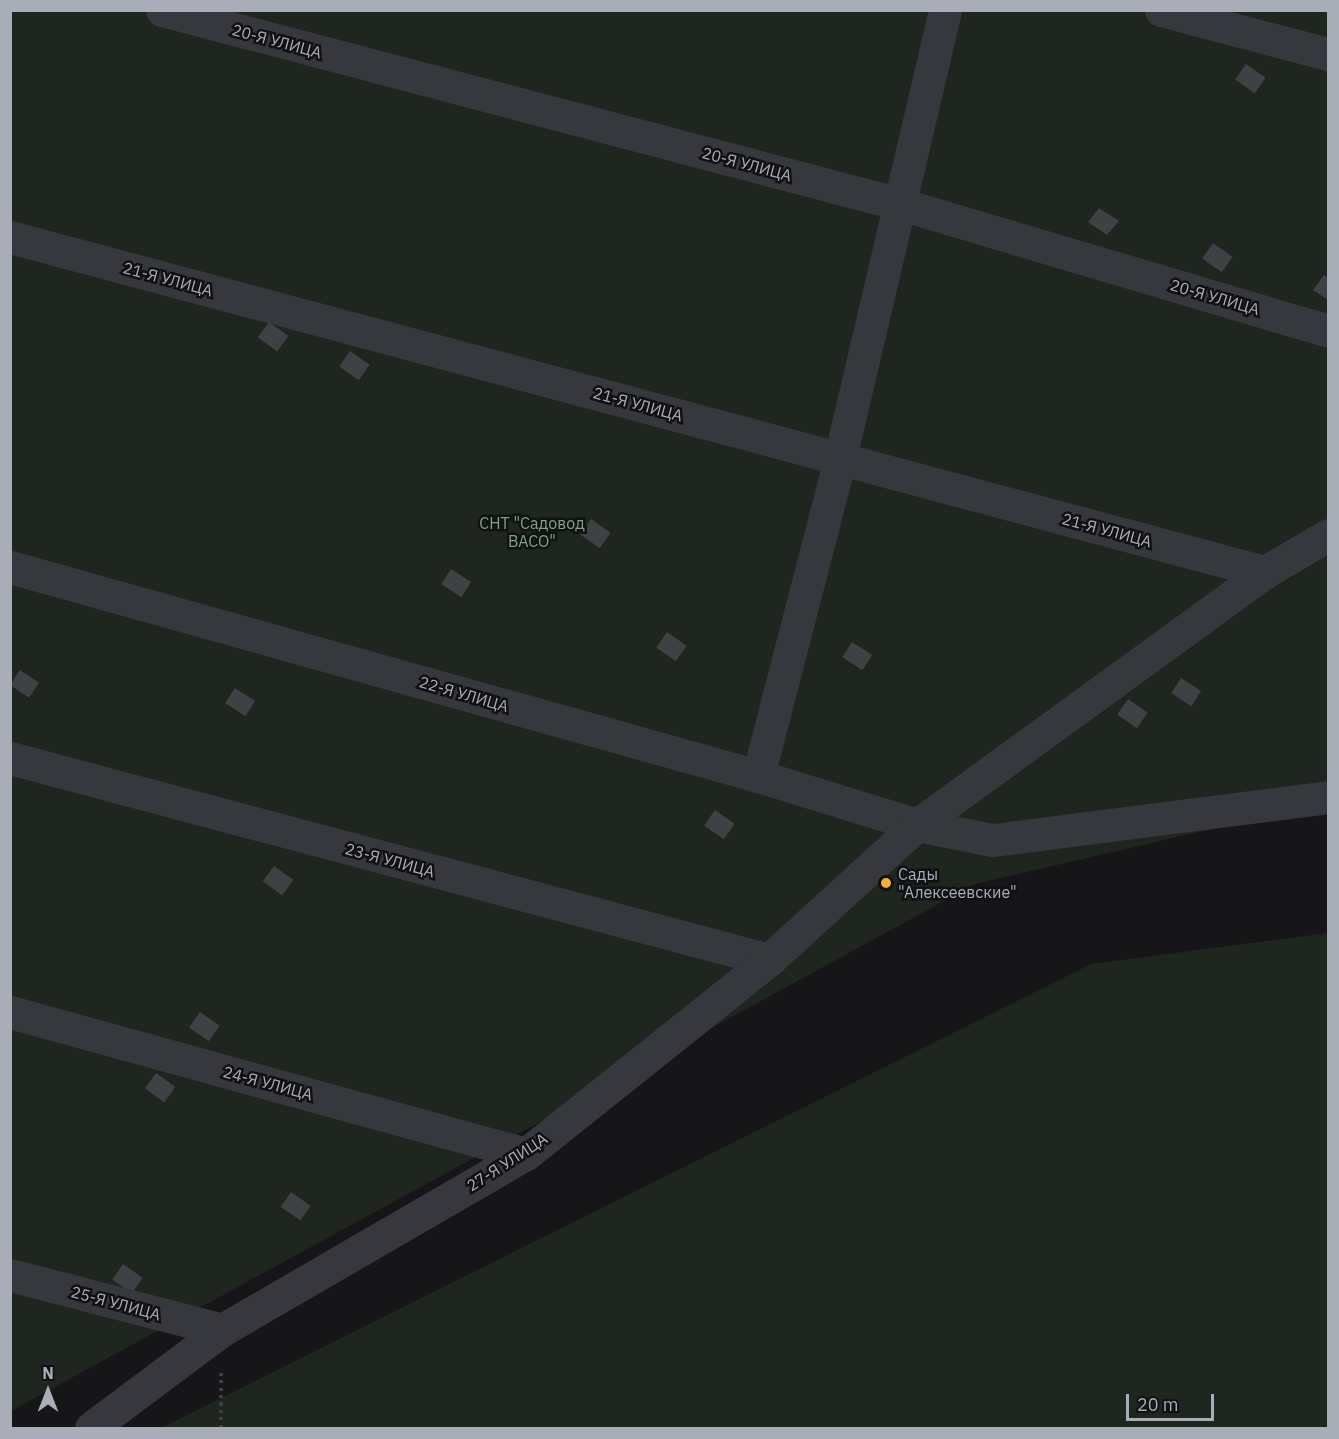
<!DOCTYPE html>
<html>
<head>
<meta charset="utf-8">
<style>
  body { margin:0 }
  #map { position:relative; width:1339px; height:1439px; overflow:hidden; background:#161618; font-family:"IBM Plex Sans",sans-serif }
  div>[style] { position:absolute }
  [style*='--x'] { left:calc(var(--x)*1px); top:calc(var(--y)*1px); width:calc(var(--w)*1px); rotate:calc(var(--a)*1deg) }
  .green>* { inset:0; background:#1e261f }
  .building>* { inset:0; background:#404145; transform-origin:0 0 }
  .path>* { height:4px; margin-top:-2px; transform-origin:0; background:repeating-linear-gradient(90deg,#3d3f44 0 3px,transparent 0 7.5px) }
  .minor>* { height:33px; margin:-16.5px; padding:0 16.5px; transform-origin:16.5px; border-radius:16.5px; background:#37383d }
  .dots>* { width:16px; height:16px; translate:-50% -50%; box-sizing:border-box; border:3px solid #111113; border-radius:50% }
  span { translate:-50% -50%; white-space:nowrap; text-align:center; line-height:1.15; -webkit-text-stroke:5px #111113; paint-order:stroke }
  .street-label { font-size:16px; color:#a8adb8 }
  .park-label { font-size:16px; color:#7fa381 }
  .poi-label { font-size:16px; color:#a8adb8 }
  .left { translate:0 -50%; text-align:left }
  .frame { position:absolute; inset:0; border:12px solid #a8adb8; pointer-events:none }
  .north { position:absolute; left:18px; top:1361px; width:60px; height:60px; -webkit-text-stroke:4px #111113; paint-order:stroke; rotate:0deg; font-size:16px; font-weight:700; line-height:24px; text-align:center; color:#a8adb8 }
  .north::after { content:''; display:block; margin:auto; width:21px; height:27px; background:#a8adb8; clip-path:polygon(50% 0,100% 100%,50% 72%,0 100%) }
  .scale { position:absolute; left:1126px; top:1394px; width:88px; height:27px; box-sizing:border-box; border:3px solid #a8adb8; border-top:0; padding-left:8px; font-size:18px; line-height:21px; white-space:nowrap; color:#a8adb8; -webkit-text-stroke:4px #111113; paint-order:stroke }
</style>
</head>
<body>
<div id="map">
  <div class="green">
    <div style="clip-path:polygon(11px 11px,1328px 11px,1328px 802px,975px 884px,11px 1411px)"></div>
    <div style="clip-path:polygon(1328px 933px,1328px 1428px,161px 1428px,1091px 964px)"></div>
  </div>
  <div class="building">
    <div style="left:1246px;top:64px;width:24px;height:19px;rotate:35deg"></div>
    <div style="clip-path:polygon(1099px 208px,1119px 221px,1107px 235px,1088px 222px)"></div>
    <div style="left:1213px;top:243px;width:24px;height:19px;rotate:35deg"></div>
    <div style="clip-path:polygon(1324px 275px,1328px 278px,1328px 300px,1313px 290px)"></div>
    <div style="left:269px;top:322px;width:24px;height:19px;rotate:36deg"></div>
    <div style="left:350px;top:351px;width:24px;height:19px;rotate:35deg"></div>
    <div style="left:591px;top:519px;width:24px;height:19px;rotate:35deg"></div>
    <div style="left:451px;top:569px;width:24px;height:18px;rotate:33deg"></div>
    <div style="left:667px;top:632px;width:24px;height:19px;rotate:35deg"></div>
    <div style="left:852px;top:642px;width:24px;height:18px;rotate:33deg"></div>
    <div style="left:20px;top:670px;width:23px;height:18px;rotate:34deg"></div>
    <div style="left:1181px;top:678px;width:24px;height:18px;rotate:33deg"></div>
    <div style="left:235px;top:688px;width:24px;height:18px;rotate:33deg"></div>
    <div style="left:1128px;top:699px;width:24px;height:19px;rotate:35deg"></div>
    <div style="left:715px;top:810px;width:24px;height:19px;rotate:35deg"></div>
    <div style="left:274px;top:866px;width:24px;height:19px;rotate:36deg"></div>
    <div style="left:200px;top:1012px;width:24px;height:19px;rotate:35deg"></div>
    <div style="left:156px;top:1073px;width:24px;height:19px;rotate:36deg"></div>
    <div style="left:291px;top:1192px;width:24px;height:18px;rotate:35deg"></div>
    <div style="left:123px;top:1264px;width:24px;height:19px;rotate:35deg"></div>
  </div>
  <div class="path">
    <div style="--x:221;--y:1428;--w:58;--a:-90"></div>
  </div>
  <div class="minor">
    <div style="--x:162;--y:10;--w:763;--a:14.73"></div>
    <div style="--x:900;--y:204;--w:446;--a:16.5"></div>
    <div style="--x:1161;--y:10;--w:173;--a:14.8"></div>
    <div style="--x:10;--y:237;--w:1299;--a:14.95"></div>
    <div style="--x:10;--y:567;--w:777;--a:15.61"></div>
    <div style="--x:758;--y:776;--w:166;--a:17.1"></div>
    <div style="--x:917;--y:825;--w:77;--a:11.2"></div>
    <div style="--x:993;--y:840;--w:338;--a:-7.3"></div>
    <div style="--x:10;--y:758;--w:785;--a:14.9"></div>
    <div style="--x:758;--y:776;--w:328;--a:-75.5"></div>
    <div style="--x:840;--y:458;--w:460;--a:-76.8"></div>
    <div style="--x:10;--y:1012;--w:535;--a:15.39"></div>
    <div style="--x:10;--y:1275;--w:219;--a:14.5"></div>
    <div style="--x:91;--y:1428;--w:164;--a:-36.8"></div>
    <div style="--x:222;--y:1330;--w:351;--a:-30.1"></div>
    <div style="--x:526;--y:1154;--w:311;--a:-38.6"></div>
    <div style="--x:769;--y:960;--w:200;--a:-42.4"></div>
    <div style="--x:917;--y:825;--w:430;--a:-36"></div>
    <div style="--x:1265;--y:572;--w:73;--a:-30.4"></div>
  </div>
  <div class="dots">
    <div style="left:886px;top:883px;background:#f2b134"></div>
  </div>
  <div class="street-label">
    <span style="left:277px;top:41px;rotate:15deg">20-Я УЛИЦА</span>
    <span style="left:747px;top:164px;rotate:15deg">20-Я УЛИЦА</span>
    <span style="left:168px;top:279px;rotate:15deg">21-Я УЛИЦА</span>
    <span style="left:1215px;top:297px;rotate:16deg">20-Я УЛИЦА</span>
    <span style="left:638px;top:404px;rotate:15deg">21-Я УЛИЦА</span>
    <span style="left:1107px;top:530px;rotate:15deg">21-Я УЛИЦА</span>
    <span style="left:464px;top:694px;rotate:16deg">22-Я УЛИЦА</span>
    <span style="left:390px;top:860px;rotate:15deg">23-Я УЛИЦА</span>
    <span style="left:268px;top:1083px;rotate:15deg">24-Я УЛИЦА</span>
    <span style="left:507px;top:1162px;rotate:-33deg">27-Я УЛИЦА</span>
    <span style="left:116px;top:1303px;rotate:15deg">25-Я УЛИЦА</span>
  </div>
  <div class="park-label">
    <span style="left:532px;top:532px">СНТ "Садовод<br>ВАСО"</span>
  </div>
  <div class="poi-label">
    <span class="left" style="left:898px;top:883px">Сады<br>"Алексеевские"</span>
  </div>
  <div class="frame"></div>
  <div class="north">N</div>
  <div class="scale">20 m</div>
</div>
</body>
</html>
